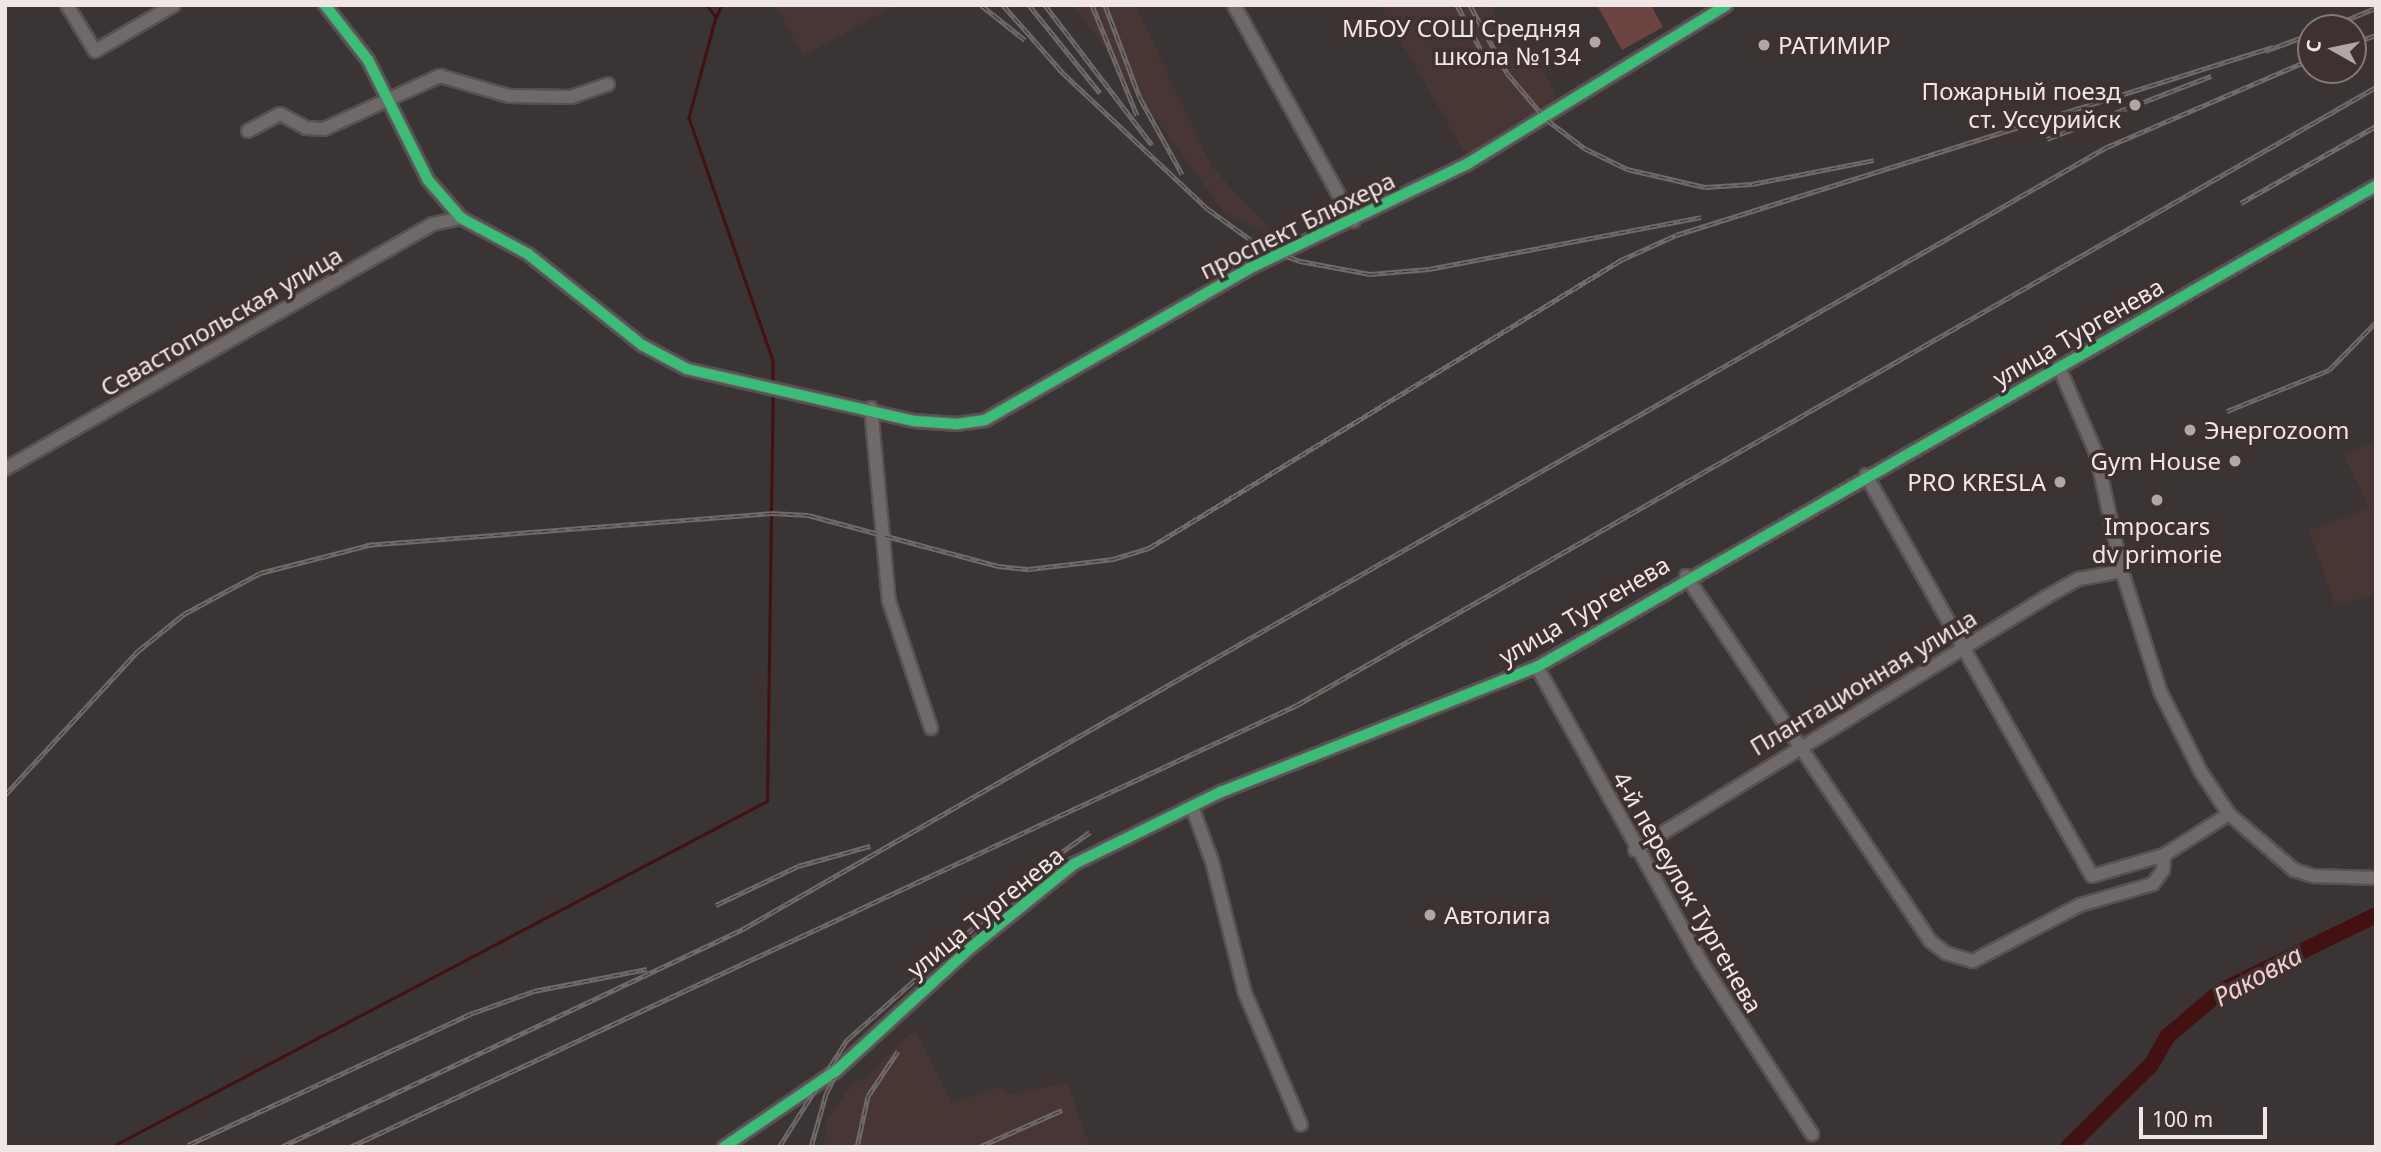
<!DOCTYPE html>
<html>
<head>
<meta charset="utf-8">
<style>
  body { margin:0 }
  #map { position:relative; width:2381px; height:1152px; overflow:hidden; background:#3a3434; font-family:"Noto Sans",sans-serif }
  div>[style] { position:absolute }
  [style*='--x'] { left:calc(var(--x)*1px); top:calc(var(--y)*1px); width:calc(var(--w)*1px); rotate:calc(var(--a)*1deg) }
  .built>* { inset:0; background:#473634 }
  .green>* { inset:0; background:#6d4442 }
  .stream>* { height:2.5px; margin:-1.25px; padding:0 1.25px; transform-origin:1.25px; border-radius:1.25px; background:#431112 }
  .river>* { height:16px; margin:-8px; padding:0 8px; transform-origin:8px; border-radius:8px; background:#431112 }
  .roads { filter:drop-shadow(2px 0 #575151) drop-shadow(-2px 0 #575151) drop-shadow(0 2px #575151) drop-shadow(0 -2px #575151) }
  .minor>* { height:12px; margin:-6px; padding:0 6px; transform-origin:6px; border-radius:6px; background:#6f6a69 }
  .rail>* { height:5px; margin-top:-2.5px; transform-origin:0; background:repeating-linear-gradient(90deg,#3e3130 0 8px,#706b6a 0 16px); box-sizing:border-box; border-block:2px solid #706b6a }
  .cycleway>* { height:10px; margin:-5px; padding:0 5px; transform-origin:5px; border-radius:5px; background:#3abd76 }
  .dots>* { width:19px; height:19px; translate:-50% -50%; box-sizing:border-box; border:4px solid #3e3130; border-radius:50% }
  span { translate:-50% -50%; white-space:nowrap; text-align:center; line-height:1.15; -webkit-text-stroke:7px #3e3130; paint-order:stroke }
  .poi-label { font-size:24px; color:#efe6e5 }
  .right { translate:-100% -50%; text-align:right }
  .left { translate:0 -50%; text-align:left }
  .street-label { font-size:24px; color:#efe6e5 }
  .water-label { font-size:26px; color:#f5cdca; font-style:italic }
  .frame { position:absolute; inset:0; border:7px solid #efe6e5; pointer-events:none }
  .north { position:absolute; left:2297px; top:14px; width:70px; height:70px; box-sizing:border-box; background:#3e3130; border:2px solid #857978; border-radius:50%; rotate:279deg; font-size:19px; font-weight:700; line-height:28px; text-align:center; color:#efe6e5 }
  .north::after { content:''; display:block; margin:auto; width:24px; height:32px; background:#b0a8a7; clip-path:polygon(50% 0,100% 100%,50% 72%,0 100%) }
  .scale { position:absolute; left:2139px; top:1107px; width:128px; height:32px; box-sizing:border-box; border:4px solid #efe6e5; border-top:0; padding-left:9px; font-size:21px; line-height:24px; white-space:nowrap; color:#efe6e5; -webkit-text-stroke:5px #3e3130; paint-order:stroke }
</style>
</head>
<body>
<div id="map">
  <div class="built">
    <div style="clip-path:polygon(775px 5px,897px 5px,803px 56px)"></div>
    <div style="clip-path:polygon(1073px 5px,1135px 5px,1212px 167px,1277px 236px,1225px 214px)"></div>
    <div style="clip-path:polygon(1380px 5px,1491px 5px,1515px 63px,1537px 58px,1559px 103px,1468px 159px)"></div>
    <div style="clip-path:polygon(2376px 441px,2376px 594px,2335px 605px,2309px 530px,2370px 508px,2344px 455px)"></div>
    <div style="clip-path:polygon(917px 1033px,952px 1103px,999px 1086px,1008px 1095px,1067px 1082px,1090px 1147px,823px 1147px,827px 1120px,853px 1082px,868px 1076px,909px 1034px)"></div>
  </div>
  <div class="green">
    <div style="clip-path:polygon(1597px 5px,1651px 5px,1663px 27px,1622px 50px)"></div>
  </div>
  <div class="stream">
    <div style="--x:707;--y:5;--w:15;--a:53"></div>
    <div style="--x:716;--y:17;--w:105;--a:105"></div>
    <div style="--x:689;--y:118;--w:256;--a:70.9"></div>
    <div style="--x:773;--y:360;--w:23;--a:90"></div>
    <div style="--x:716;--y:17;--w:13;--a:-67"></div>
    <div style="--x:111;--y:1147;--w:742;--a:-27.81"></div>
    <div style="--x:767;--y:801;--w:408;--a:-89.2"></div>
  </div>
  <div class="river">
    <div style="--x:2068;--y:1147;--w:117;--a:-44.7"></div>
    <div style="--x:2151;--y:1065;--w:34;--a:-60"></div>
    <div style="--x:2168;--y:1036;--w:70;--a:-40.3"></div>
    <div style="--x:2221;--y:991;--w:173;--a:-26.1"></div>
  </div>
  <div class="roads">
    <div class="minor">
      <div style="--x:67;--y:5;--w:54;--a:58.7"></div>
      <div style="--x:95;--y:51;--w:91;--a:-30.2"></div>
      <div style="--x:325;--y:5;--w:70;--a:52"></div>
      <div style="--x:368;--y:60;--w:134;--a:63.4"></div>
      <div style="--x:428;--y:180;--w:50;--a:49"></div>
      <div style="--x:461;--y:218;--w:76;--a:28.2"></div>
      <div style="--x:528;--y:254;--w:146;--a:38.6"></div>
      <div style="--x:642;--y:345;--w:51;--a:28.1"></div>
      <div style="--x:687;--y:369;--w:233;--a:12.9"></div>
      <div style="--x:914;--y:421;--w:43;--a:4"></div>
      <div style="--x:957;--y:424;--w:28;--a:-8"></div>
      <div style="--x:985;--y:420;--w:305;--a:-29.8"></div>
      <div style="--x:1250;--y:268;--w:241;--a:-25.6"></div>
      <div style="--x:1467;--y:164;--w:304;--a:-31.5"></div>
      <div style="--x:1234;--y:5;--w:247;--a:61.1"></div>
      <div style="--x:248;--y:131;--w:36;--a:-28"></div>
      <div style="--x:280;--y:114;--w:30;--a:28"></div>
      <div style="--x:306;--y:128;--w:18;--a:3"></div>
      <div style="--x:324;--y:129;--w:128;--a:-24.6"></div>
      <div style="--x:440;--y:76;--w:72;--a:16.2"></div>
      <div style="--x:509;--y:96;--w:62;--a:0.9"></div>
      <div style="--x:571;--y:97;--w:39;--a:-19"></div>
      <div style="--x:2059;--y:367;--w:94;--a:66.7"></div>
      <div style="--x:2096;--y:453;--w:121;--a:77.6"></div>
      <div style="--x:2122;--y:571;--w:126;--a:72.4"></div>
      <div style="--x:2160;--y:691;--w:91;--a:63.2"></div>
      <div style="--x:2201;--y:772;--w:50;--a:56.3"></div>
      <div style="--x:2229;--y:814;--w:86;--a:40.7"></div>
      <div style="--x:2294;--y:870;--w:21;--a:17"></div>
      <div style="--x:2314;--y:876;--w:62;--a:1.8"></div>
      <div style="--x:871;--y:408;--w:194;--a:84.7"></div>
      <div style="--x:889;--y:601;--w:134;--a:71.7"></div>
      <div style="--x:5;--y:469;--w:493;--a:-29.8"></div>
      <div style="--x:433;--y:224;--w:29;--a:-12"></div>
      <div style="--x:1866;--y:475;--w:460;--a:60.6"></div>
      <div style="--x:2092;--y:876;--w:75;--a:-16.3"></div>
      <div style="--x:1686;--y:576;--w:439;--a:56.2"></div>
      <div style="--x:1930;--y:941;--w:20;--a:37"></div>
      <div style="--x:1946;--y:953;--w:28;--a:17"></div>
      <div style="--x:1973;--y:961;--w:121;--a:-27.6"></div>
      <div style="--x:2080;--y:905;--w:76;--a:-16"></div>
      <div style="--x:2153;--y:884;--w:17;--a:-54"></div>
      <div style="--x:2163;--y:870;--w:15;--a:-86"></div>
      <div style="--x:2164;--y:855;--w:77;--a:-32.2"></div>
      <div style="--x:1537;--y:667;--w:338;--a:60.9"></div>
      <div style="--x:1701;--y:962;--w:205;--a:57.2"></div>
      <div style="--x:1192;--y:807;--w:58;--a:69.7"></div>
      <div style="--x:1212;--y:861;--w:136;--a:76"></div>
      <div style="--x:1245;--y:993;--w:143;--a:67"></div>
      <div style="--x:1635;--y:850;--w:483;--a:-31.6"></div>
      <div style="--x:2046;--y:597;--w:38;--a:-29"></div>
      <div style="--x:2079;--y:579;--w:44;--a:-10.5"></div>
      <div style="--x:724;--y:1147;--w:135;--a:-34.2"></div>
      <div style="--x:836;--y:1071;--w:180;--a:-42.5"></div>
      <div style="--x:969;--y:949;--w:135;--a:-39"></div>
      <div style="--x:1074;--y:864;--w:164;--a:-26.1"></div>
      <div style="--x:1221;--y:792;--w:340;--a:-21.6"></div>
      <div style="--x:1537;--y:667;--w:967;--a:-29.83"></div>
    </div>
  </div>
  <div class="rail">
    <div style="--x:981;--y:5;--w:56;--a:38.5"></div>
    <div style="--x:1003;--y:5;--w:91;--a:48.6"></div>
    <div style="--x:1063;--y:73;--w:199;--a:43.2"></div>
    <div style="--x:1208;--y:209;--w:62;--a:35.8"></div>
    <div style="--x:1258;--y:245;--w:45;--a:20.9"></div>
    <div style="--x:1300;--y:261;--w:71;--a:10.5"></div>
    <div style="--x:1370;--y:274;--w:59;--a:-4.8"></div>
    <div style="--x:1429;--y:269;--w:277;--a:-10.8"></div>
    <div style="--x:1029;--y:5;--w:113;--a:51.1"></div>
    <div style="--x:1045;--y:5;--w:176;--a:52.6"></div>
    <div style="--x:1092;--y:5;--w:119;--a:67.8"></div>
    <div style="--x:1105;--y:5;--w:99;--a:69.4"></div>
    <div style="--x:1140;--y:98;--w:87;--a:61.1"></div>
    <div style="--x:1457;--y:5;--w:53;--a:62"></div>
    <div style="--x:1470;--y:5;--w:77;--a:61.4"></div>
    <div style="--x:1507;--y:73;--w:60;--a:49.7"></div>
    <div style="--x:1546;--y:119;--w:48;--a:37.3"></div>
    <div style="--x:1584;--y:148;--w:48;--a:26"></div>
    <div style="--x:1627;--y:169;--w:80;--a:13"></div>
    <div style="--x:1705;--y:187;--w:47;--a:-3.7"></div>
    <div style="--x:1752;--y:184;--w:124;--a:-11.1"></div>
    <div style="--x:2326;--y:28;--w:54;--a:-21.8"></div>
    <div style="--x:2353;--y:43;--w:24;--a:-19"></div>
    <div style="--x:2265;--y:51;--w:49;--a:-20.3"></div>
    <div style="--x:2047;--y:139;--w:176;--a:-21"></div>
    <div style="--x:2241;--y:203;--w:155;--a:-29.7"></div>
    <div style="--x:2227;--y:411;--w:110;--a:-21.9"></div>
    <div style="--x:2329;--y:370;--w:67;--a:-45.6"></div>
    <div style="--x:366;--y:545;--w:406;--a:-4.5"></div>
    <div style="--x:771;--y:513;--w:37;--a:3"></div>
    <div style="--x:808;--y:515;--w:197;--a:15"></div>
    <div style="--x:998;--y:566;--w:31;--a:6"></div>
    <div style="--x:1029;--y:569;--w:85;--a:-6.8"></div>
    <div style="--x:1113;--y:559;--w:38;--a:-17"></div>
    <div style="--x:1149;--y:548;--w:553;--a:-31.39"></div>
    <div style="--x:1621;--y:260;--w:60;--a:-24.4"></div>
    <div style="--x:1676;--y:235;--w:626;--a:-17.48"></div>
    <div style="--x:5;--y:795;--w:196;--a:-47.3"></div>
    <div style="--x:138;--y:651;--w:59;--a:-38.8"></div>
    <div style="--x:184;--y:614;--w:86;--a:-28.3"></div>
    <div style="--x:260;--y:573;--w:117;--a:-14.4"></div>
    <div style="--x:716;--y:905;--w:91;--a:-25.4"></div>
    <div style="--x:798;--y:866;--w:75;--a:-15.5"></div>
    <div style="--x:188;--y:1145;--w:314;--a:-24.9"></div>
    <div style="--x:473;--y:1013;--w:65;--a:-19.8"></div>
    <div style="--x:534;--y:991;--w:115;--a:-11"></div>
    <div style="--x:281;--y:1147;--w:511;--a:-25.26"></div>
    <div style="--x:743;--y:929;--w:1572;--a:-29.83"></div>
    <div style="--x:2107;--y:147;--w:222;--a:-23.3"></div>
    <div style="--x:350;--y:1147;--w:1045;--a:-25.02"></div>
    <div style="--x:1297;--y:705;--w:1243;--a:-29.8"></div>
    <div style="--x:779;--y:1147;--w:127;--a:-57.6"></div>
    <div style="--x:847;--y:1040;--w:265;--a:-41.6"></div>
    <div style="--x:1045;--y:864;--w:55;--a:-35.4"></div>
    <div style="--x:811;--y:1147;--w:55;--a:-74.2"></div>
    <div style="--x:826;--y:1094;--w:42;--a:-63.4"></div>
    <div style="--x:857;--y:1147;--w:52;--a:-77.8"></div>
    <div style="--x:868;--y:1096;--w:54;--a:-56.3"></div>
    <div style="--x:979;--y:1147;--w:91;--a:-24"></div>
  </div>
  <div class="cycleway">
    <div style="--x:325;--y:5;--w:70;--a:52"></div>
    <div style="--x:368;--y:60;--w:134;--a:63.4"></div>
    <div style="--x:428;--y:180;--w:50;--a:49"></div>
    <div style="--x:461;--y:218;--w:76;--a:28.2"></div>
    <div style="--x:528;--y:254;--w:146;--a:38.6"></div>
    <div style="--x:642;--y:345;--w:51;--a:28.1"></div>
    <div style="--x:687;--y:369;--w:233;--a:12.9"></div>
    <div style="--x:914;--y:421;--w:43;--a:4"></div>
    <div style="--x:957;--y:424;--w:28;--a:-8"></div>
    <div style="--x:985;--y:420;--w:305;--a:-29.8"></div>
    <div style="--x:1250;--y:268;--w:241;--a:-25.6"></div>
    <div style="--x:1467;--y:164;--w:304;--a:-31.5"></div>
    <div style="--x:724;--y:1147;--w:135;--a:-34.2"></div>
    <div style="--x:836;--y:1071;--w:180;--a:-42.5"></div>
    <div style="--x:969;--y:949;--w:135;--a:-39"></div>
    <div style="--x:1074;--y:864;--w:164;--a:-26.1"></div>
    <div style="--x:1221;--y:792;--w:340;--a:-21.6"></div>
    <div style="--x:1537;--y:667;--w:967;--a:-29.83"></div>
  </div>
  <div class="dots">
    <div style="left:1595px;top:42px;background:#b0a8a7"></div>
    <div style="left:1764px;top:45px;background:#b0a8a7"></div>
    <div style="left:2135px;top:105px;background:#b0a8a7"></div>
    <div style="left:2190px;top:430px;background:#b0a8a7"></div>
    <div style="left:2235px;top:461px;background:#b0a8a7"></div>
    <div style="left:2060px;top:482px;background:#b0a8a7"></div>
    <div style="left:2157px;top:500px;background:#b0a8a7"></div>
    <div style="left:1430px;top:915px;background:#b0a8a7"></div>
  </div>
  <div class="poi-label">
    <span class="right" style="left:1581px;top:42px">МБОУ СОШ Средняя<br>школа №134</span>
    <span class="left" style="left:1778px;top:45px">РАТИМИР</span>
    <span class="right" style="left:2121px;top:105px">Пожарный поезд<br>ст. Уссурийск</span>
    <span class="left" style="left:2204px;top:430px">Энергоzoom</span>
    <span class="right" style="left:2221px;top:461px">Gym House</span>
    <span class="right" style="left:2046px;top:482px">PRO KRESLA</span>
    <span style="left:2157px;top:540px">Impocars<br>dv primorie</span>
    <span class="left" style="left:1444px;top:915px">Автолига</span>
  </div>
  <div class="street-label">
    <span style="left:1297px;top:225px;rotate:-26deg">проспект Блюхера</span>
    <span style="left:221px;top:321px;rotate:-30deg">Севастопольская улица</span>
    <span style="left:2078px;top:332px;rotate:-30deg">улица Тургенева</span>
    <span style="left:1584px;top:610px;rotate:-30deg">улица Тургенева</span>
    <span style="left:1863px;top:682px;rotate:-31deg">Плантационная улица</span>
    <span style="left:1688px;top:892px;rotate:60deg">4-й переулок Тургенева</span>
    <span style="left:985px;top:912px;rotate:-39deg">улица Тургенева</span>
  </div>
  <div class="water-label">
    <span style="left:2258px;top:976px;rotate:-29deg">Раковка</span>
  </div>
  <div class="frame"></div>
  <div class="north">С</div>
  <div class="scale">100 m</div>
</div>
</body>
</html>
